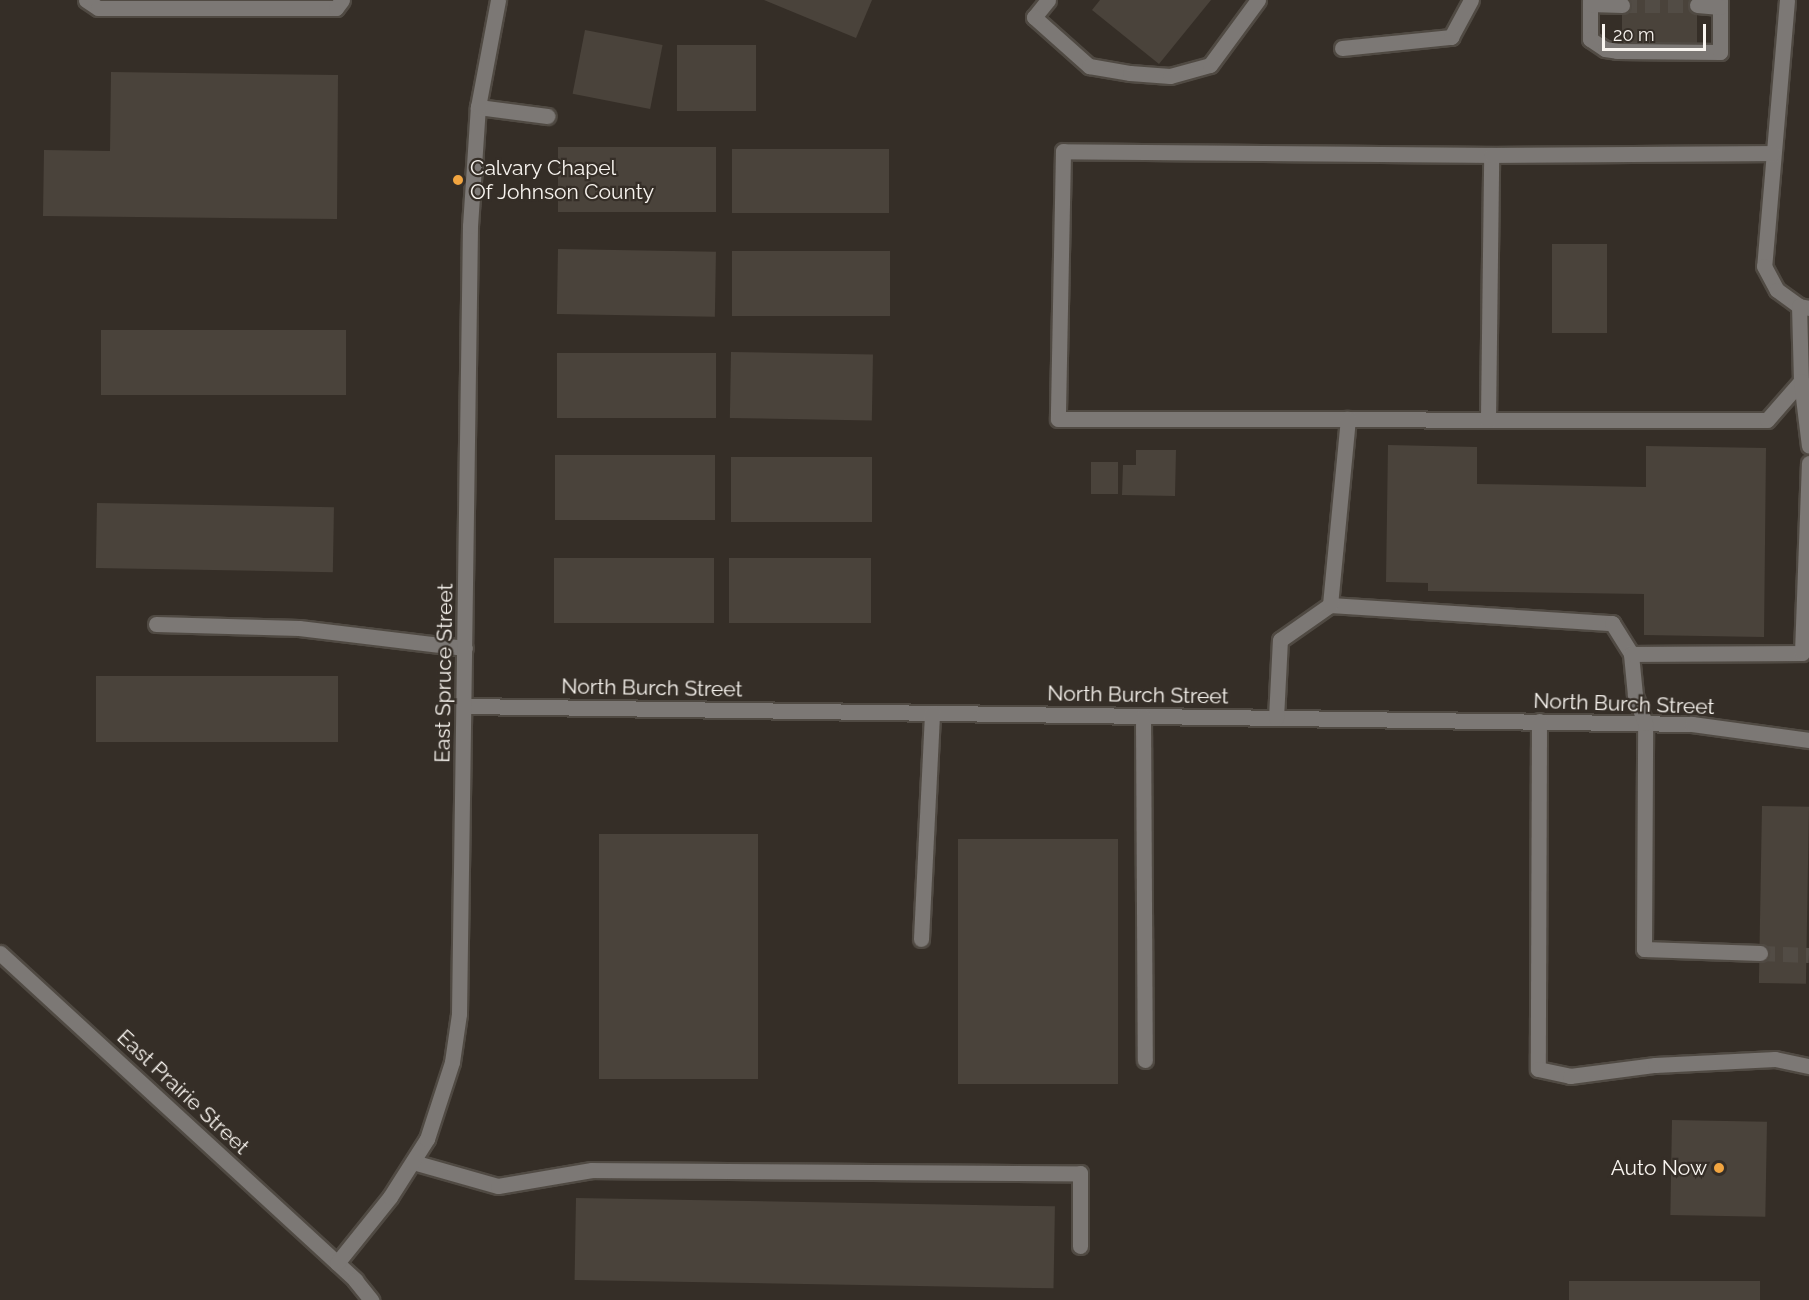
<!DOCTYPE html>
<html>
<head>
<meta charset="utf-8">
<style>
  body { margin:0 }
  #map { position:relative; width:1809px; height:1300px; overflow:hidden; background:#352e27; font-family:Raleway,sans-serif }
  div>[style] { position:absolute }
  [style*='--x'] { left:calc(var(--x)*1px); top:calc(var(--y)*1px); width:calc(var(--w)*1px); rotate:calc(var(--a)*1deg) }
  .building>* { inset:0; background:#4a433b; transform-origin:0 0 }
  .minor-tunnel>* { height:15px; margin-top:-7.5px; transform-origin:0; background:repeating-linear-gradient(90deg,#524c45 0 15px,transparent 0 23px) }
  .roads { filter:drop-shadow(2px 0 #504a43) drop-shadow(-2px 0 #504a43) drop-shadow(0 2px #504a43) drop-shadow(0 -2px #504a43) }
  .minor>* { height:15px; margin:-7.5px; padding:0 7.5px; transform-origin:7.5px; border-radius:7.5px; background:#7c7875 }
  .dots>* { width:16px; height:16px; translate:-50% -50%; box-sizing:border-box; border:3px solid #352e27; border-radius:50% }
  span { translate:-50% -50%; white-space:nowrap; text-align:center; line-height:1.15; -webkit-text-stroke:4.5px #352e27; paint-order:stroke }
  .poi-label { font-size:21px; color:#f8f4ef }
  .left { translate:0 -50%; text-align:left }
  .right { translate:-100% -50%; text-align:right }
  .street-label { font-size:21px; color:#f8f4ef }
  .scale { position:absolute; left:1602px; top:24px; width:104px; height:27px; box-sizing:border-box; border:3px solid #f8f4ef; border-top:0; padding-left:8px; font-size:18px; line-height:21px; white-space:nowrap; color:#f8f4ef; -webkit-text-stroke:4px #352e27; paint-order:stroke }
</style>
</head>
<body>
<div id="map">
  <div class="building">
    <div style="clip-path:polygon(764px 0,872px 0,856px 38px)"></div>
    <div style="clip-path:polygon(1100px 0,1211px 0,1159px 64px,1092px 10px)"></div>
    <div style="left:1622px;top:0;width:75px;height:43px"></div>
    <div style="left:585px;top:30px;width:79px;height:65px;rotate:11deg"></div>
    <div style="left:677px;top:45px;width:79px;height:66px"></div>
    <div style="clip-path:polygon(111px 72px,338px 75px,337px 219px,43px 216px,44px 150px,110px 151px)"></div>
    <div style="left:558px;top:147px;width:158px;height:65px"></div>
    <div style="left:732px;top:149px;width:157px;height:64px"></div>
    <div style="left:1552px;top:244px;width:55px;height:89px"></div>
    <div style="left:558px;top:249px;width:158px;height:65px;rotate:1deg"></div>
    <div style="left:732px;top:251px;width:158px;height:65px"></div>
    <div style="left:101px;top:330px;width:245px;height:65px"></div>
    <div style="left:731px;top:352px;width:142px;height:66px;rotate:1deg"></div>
    <div style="left:557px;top:353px;width:159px;height:65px"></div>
    <div style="clip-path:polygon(1388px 445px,1477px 447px,1477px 484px,1646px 487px,1646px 446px,1766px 448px,1764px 637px,1644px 635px,1644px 594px,1428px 591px,1428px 583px,1386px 582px)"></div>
    <div style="clip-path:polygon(1136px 450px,1176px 450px,1175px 496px,1122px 495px,1123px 465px,1136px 465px)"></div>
    <div style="left:555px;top:455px;width:160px;height:65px"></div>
    <div style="left:731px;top:457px;width:141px;height:65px"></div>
    <div style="left:1091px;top:462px;width:27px;height:32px"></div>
    <div style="left:97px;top:503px;width:237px;height:65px;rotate:1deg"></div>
    <div style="left:554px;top:558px;width:160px;height:65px"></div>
    <div style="left:729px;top:558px;width:142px;height:65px"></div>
    <div style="left:96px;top:676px;width:242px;height:66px"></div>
    <div style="left:1762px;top:806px;width:47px;height:177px;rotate:1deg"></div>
    <div style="left:599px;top:834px;width:159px;height:245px"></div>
    <div style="left:958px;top:839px;width:160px;height:245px"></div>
    <div style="left:1672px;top:1120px;width:95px;height:95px;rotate:1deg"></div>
    <div style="left:576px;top:1198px;width:479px;height:82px;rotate:1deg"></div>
    <div style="left:1760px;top:1281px;width:19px;height:191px;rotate:90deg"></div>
  </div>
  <div class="minor-tunnel">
    <div style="--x:1622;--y:5;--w:75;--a:0"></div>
    <div style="--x:1760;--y:953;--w:49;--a:2.3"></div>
  </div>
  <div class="roads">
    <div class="minor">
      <div style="--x:86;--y:0;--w:14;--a:34"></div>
      <div style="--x:98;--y:8;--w:238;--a:0"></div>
      <div style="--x:336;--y:8;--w:10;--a:-53"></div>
      <div style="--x:1048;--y:0;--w:22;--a:129"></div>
      <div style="--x:1034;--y:17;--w:74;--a:41.7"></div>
      <div style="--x:1089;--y:66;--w:42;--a:9.7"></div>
      <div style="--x:1130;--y:73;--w:40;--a:4.3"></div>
      <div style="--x:1170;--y:76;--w:41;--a:-15.4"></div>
      <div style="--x:1210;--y:65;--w:81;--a:-53.6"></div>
      <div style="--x:1590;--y:0;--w:39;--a:90"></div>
      <div style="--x:1590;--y:39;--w:18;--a:34"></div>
      <div style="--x:1605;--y:49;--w:12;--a:9"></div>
      <div style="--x:1617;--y:51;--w:103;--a:0.6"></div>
      <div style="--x:1720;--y:52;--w:52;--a:-90"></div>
      <div style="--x:1787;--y:0;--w:267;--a:94.9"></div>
      <div style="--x:1764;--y:266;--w:27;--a:62"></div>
      <div style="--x:1777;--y:290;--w:27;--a:36"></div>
      <div style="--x:1799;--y:306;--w:10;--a:11"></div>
      <div style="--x:1590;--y:4;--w:32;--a:2"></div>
      <div style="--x:1697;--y:5;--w:23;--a:5"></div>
      <div style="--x:1342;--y:48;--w:110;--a:-5.8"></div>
      <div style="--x:1451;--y:37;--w:42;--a:-61.6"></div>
      <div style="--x:478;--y:107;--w:70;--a:7.4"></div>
      <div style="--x:1491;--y:155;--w:428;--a:-179.5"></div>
      <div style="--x:1063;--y:151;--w:268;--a:91.1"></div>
      <div style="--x:1058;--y:419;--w:709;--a:0.08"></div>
      <div style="--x:1767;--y:420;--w:52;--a:-48.9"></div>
      <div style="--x:1801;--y:381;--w:75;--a:-91.5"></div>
      <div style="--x:1801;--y:381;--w:65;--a:83"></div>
      <div style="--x:1488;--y:419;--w:264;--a:-89.3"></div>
      <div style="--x:1491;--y:155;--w:282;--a:-0.4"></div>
      <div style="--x:1330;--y:605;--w:283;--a:3.7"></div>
      <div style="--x:1612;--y:623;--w:36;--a:58"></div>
      <div style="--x:156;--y:624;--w:143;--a:1.6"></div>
      <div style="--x:299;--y:628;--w:167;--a:6.9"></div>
      <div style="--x:465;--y:706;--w:1227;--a:0.84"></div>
      <div style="--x:1692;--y:724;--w:118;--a:7.8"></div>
      <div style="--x:1143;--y:716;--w:344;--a:89.7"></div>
      <div style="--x:1276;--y:718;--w:78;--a:-87.1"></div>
      <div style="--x:1280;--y:640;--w:61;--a:-35"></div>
      <div style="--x:1330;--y:605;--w:187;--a:-84.5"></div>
      <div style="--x:1539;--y:721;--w:348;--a:90.2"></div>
      <div style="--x:1538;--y:1069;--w:33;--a:12"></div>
      <div style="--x:1570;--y:1076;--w:86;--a:-7.4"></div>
      <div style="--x:1655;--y:1065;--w:120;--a:-2.9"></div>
      <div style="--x:1775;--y:1059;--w:35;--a:12"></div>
      <div style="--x:921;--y:939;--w:226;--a:-87.2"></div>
      <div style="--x:0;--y:953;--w:483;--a:42.6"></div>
      <div style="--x:355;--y:1280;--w:26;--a:51"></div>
      <div style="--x:1760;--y:953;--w:116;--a:-178"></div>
      <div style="--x:1644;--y:949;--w:226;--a:-89.7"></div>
      <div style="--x:1645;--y:723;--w:30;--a:-110"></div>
      <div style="--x:1635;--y:695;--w:41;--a:-95.6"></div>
      <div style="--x:1631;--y:654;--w:171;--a:-0.3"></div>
      <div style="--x:1802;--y:653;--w:190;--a:-87.9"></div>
      <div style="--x:413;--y:1162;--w:88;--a:15.8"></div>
      <div style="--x:498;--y:1186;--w:95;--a:-9.7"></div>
      <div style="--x:592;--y:1170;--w:488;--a:0.4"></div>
      <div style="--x:1080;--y:1173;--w:73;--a:90"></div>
      <div style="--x:337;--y:1263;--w:85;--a:-51.2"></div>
      <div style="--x:390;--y:1197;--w:69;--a:-57.5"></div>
      <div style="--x:427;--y:1139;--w:81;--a:-72"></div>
      <div style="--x:452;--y:1062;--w:49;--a:-81.7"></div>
      <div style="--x:459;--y:1014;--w:788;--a:-89.2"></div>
      <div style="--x:470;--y:226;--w:119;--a:-86.2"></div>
      <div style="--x:478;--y:107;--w:109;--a:-79.4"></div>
    </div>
  </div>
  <div class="dots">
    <div style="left:458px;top:180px;background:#f2a540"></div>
    <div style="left:1719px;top:1168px;background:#f2a540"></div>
  </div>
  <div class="poi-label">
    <span class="left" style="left:470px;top:180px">Calvary Chapel<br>Of Johnson County</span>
    <span class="right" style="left:1707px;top:1168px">Auto Now</span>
  </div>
  <div class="street-label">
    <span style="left:444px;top:673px;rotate:-89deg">East Spruce Street</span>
    <span style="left:652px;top:688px;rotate:1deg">North Burch Street</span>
    <span style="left:1138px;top:695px;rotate:1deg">North Burch Street</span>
    <span style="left:1624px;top:704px;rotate:2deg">North Burch Street</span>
    <span style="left:183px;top:1092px;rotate:43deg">East Prairie Street</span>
  </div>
  <div class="scale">20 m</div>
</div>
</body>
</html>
